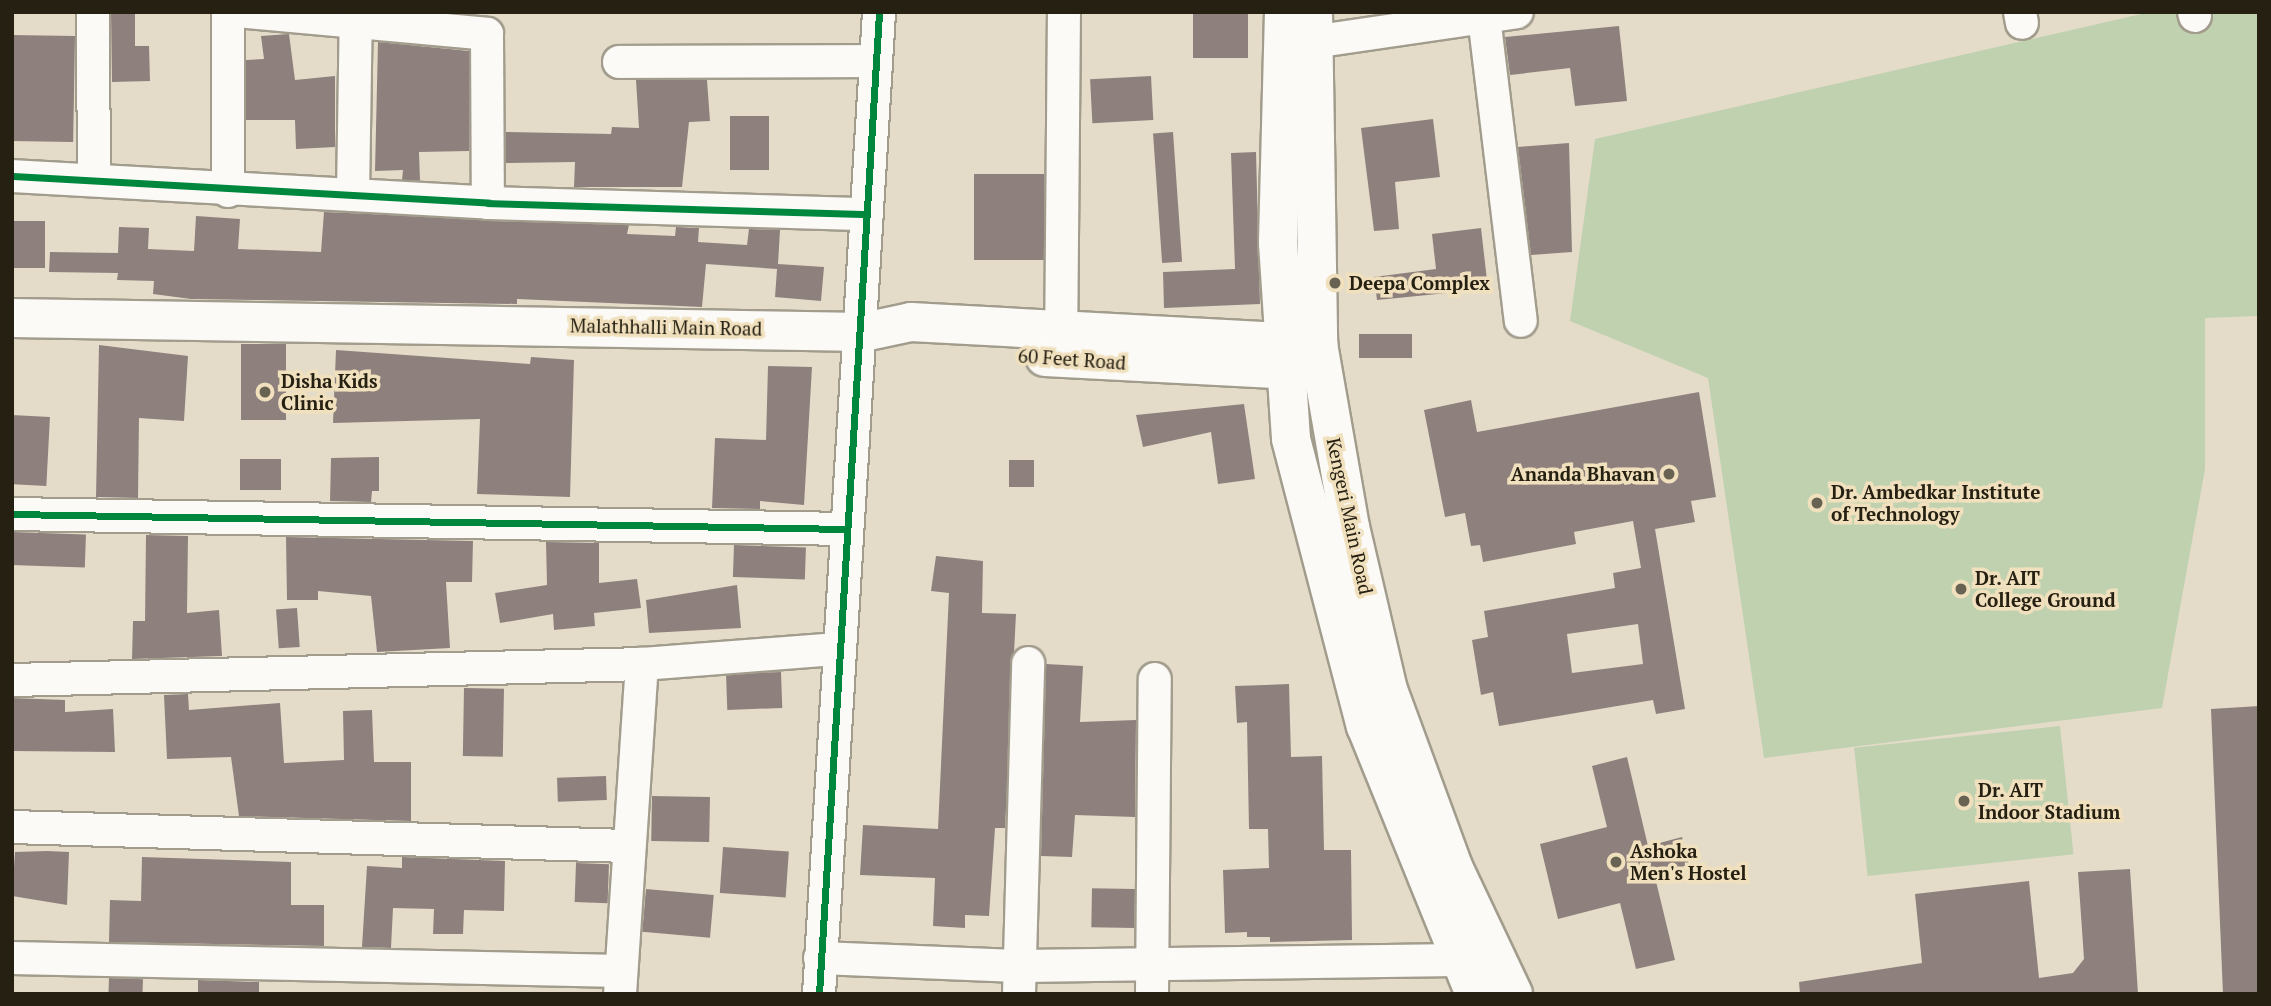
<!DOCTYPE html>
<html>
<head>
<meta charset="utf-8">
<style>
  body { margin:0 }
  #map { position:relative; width:2271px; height:1006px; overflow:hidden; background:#e4dcc9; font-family:"PT Serif",serif }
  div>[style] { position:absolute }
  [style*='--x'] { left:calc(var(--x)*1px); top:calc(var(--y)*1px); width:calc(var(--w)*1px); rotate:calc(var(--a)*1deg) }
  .green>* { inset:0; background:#c0d1b0; transform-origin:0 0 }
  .building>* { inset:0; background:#8e817d; transform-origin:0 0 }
  .roads { filter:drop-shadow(2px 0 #a29c8d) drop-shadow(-2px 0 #a29c8d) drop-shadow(0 2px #a29c8d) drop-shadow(0 -2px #a29c8d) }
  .minor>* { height:32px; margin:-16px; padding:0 16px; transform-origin:16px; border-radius:16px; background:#fbfaf7 }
  .major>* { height:38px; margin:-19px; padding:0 19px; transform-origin:19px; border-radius:19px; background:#fbfaf7 }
  .cycleway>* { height:7px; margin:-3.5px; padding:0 3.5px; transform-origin:3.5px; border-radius:3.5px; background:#00873e }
  .dots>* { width:19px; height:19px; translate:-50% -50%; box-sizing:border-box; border:4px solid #f0e0bd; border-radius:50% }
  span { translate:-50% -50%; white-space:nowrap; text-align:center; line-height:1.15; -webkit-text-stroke:7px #f0e0bd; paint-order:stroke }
  .poi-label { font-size:19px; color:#262013; font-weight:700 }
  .left { translate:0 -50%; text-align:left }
  .right { translate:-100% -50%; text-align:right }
  .street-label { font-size:19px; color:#262013 }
  .frame { position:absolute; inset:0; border:14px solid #262013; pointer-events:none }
</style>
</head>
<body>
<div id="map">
  <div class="green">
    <div style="clip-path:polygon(2150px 12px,2259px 12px,2259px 316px,2205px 318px,2205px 469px,2162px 708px,1764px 758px,1708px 378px,1570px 321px,1595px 139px)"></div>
    <div style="left:2060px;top:726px;width:129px;height:207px;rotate:84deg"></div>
  </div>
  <div class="building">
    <div style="clip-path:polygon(111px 12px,135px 12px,135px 46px,149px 46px,150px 81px,112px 82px)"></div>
    <div style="left:1193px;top:12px;width:55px;height:46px"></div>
    <div style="clip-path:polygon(1619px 26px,1627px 101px,1575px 106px,1570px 68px,1510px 75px,1505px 37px)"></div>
    <div style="clip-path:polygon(289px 34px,295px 80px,335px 76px,335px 147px,296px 149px,295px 120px,246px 120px,246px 60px,264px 59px,261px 36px)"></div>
    <div style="left:12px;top:35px;width:63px;height:106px;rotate:1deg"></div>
    <div style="clip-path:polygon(378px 42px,469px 51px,469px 151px,419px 152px,420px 181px,402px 180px,403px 170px,375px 171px)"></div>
    <div style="left:1151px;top:76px;width:44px;height:61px;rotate:87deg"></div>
    <div style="clip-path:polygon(636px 80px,707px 80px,710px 121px,689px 122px,682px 187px,574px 187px,575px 162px,506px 163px,506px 132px,611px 134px,612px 127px,639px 128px)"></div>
    <div style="left:730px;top:116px;width:39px;height:54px"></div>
    <div style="clip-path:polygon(1433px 119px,1440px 177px,1395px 182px,1399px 229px,1374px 231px,1361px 128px)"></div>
    <div style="left:1173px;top:132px;width:130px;height:20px;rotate:86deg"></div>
    <div style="clip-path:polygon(1569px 143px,1572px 252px,1531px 255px,1518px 147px)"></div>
    <div style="clip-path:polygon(1256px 152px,1260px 304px,1164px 308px,1163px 272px,1235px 269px,1231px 153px)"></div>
    <div style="left:974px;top:174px;width:70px;height:86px"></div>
    <div style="clip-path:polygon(324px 212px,629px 225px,627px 234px,675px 236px,676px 227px,699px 228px,698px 242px,747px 245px,749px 229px,780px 230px,778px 264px,824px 267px,821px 301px,775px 297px,777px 269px,706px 264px,702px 307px,517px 299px,517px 304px,191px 299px,153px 294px,154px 281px,117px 280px,118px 273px,49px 272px,50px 252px,118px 253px,119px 227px,149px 228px,148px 249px,194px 251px,196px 216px,240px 219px,238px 249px,321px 252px)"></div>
    <div style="left:45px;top:221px;width:47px;height:33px;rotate:90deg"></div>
    <div style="clip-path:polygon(1481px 228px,1488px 289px,1377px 300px,1374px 277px,1436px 269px,1432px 234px)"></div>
    <div style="left:1359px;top:334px;width:53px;height:24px"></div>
    <div style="left:241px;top:344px;width:45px;height:76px"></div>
    <div style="clip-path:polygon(99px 345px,188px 356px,184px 421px,139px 418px,138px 498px,96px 497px)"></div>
    <div style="clip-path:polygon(336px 350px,530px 364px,531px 357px,574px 360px,570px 497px,477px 494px,480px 419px,333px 423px)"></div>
    <div style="clip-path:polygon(768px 366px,812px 367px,804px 505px,760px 501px,760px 509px,712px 508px,715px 438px,766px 440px)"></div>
    <div style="clip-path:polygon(evenodd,1699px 392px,1716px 497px,1691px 501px,1695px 522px,1655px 529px,1685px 709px,1656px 714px,1653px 700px,1499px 726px,1493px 692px,1481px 695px,1472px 640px,1488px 637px,1484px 611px,1615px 588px,1613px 573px,1641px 568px,1633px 521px,1574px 532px,1576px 544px,1483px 562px,1480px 545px,1471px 546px,1465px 513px,1445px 517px,1424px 410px,1471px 400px,1477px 432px,1699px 392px,1638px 624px,1643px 664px,1572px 673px,1567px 634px,1638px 624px)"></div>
    <div style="clip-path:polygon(1244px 404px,1255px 479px,1218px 484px,1211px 432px,1143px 447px,1136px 415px)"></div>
    <div style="left:12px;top:415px;width:38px;height:69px;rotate:3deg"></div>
    <div style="clip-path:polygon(379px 457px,379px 491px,372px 491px,371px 502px,330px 501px,331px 458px)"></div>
    <div style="left:281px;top:459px;width:31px;height:41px;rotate:90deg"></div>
    <div style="left:1009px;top:460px;width:25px;height:27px"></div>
    <div style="left:12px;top:532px;width:74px;height:33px;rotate:2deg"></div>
    <div style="clip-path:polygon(146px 535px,188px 536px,187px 613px,219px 610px,222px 656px,132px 659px,133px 621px,145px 621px)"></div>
    <div style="clip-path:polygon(286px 537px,473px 541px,472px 582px,446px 582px,450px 648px,377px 652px,371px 596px,318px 591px,318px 600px,287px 600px)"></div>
    <div style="clip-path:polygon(546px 542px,599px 543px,599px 583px,637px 579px,641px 608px,594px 613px,595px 626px,554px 630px,553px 614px,500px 623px,495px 593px,547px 585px)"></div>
    <div style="left:734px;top:545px;width:72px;height:32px;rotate:2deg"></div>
    <div style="clip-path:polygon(936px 556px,983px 561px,982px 613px,1016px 614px,1005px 828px,995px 828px,989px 916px,965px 915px,965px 928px,933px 926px,935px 878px,860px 875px,863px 825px,938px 829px,949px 593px,931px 591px)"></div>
    <div style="clip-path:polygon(737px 585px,741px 628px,649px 633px,646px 600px)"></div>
    <div style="left:297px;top:608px;width:39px;height:21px;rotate:86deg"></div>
    <div style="clip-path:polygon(1046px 664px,1083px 666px,1080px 722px,1136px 720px,1135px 817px,1075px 815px,1072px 857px,1041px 856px)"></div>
    <div style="left:781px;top:672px;width:36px;height:55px;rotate:88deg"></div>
    <div style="clip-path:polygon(1289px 684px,1291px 757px,1322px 756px,1324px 850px,1351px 850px,1352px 940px,1270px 942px,1270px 937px,1247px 937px,1247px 932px,1225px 933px,1223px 870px,1269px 868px,1268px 829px,1249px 829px,1247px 722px,1237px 723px,1235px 686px)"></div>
    <div style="left:464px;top:688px;width:40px;height:68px;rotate:1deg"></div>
    <div style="clip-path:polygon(188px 694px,189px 710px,280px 703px,284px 763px,344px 760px,343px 711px,372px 710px,374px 762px,411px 762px,411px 821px,239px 816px,231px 757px,167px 759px,164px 695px)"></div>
    <div style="clip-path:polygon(12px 698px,65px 700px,65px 712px,113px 709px,115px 752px,12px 751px)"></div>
    <div style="clip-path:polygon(2259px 706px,2259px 994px,2223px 994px,2211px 709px)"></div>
    <div style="clip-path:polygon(1627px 757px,1648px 846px,1682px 837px,1689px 865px,1654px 873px,1675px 960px,1636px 969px,1620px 903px,1558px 919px,1540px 844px,1607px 827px,1592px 766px)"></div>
    <div style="left:606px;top:776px;width:24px;height:49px;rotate:88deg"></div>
    <div style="left:652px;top:796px;width:58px;height:45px;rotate:1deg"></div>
    <div style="left:723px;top:847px;width:66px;height:46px;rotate:4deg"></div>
    <div style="clip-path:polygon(47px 851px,69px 852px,67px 905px,12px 896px,15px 852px)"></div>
    <div style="clip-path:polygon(142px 857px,291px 862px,291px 905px,324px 905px,324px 946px,109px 942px,110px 900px,141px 901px)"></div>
    <div style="clip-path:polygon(402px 857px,505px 861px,504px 911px,464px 910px,463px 934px,433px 934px,434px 909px,393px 908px,391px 948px,362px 947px,367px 866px,402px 868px)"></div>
    <div style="left:576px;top:863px;width:33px;height:39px;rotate:2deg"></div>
    <div style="clip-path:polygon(2130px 869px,2138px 994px,1800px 994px,1799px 982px,1922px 963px,1915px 894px,2029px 881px,2039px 978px,2073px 973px,2084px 959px,2078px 872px)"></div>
    <div style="left:646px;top:889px;width:68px;height:43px;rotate:5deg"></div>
    <div style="left:1135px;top:889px;width:39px;height:43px;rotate:91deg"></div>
    <div style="left:109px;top:978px;width:34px;height:16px;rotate:2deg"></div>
    <div style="clip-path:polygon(198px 980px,259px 982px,259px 994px,198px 994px)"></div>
  </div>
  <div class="roads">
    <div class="minor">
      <div style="--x:93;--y:12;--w:168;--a:89.7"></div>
      <div style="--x:247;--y:12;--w:241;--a:5.2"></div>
      <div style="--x:487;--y:34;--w:169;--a:89.7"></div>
      <div style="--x:2020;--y:12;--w:11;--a:80"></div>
      <div style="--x:2194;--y:12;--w:4;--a:76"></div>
      <div style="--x:1484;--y:17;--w:306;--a:83.1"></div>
      <div style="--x:1312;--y:42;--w:207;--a:-8.3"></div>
      <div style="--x:619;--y:62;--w:256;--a:-0.2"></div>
      <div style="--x:12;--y:176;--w:477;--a:3.2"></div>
      <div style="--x:488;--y:203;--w:379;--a:1.7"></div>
      <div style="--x:228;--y:191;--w:179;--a:-90"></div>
      <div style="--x:353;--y:195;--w:183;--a:-89.1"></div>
      <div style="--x:1061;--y:353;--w:341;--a:-89.5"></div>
      <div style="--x:12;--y:514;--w:833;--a:1.03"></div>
      <div style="--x:12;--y:680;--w:630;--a:-1.45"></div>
      <div style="--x:642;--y:664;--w:197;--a:-4.4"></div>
      <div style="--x:12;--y:827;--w:614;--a:1.77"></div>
      <div style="--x:12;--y:958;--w:609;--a:1.22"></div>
      <div style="--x:820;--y:958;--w:202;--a:2.3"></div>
      <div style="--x:1022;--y:966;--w:436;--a:-0.8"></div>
      <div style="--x:620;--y:994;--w:331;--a:-86.2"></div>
      <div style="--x:819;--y:994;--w:984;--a:-86.5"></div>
      <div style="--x:1019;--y:994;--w:331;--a:-88.4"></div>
      <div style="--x:1152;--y:994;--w:315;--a:-89.5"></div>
    </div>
    <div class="major">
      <div style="--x:1284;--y:12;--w:231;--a:91.5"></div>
      <div style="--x:1278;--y:243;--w:196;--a:86.2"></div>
      <div style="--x:1291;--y:439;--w:297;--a:75.4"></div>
      <div style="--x:1366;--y:726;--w:289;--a:67.9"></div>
      <div style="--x:1313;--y:12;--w:332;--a:89.1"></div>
      <div style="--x:1318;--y:344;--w:186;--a:80.1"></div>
      <div style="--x:1350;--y:527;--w:167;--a:76.9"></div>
      <div style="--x:1388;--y:690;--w:191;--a:69.8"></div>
      <div style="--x:1454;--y:869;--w:138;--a:64.7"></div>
      <div style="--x:12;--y:318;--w:852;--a:0.94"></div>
      <div style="--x:864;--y:332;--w:48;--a:-12"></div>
      <div style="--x:911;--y:322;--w:408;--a:3.1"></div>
      <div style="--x:1045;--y:357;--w:264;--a:3"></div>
    </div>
  </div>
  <div class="cycleway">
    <div style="--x:12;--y:176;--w:477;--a:3.2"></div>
    <div style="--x:488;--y:203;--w:379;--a:1.7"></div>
    <div style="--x:12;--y:514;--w:833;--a:1.03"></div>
    <div style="--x:819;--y:994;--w:984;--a:-86.5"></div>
  </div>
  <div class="dots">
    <div style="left:1335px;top:283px;background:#686253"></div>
    <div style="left:265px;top:392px;background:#686253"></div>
    <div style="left:1669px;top:474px;background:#686253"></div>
    <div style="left:1817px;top:503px;background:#686253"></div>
    <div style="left:1961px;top:589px;background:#686253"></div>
    <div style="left:1964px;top:801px;background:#686253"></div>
    <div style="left:1616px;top:862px;background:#686253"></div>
  </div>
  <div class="poi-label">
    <span class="left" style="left:1349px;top:283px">Deepa Complex</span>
    <span class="left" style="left:281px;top:392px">Disha Kids<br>Clinic</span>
    <span class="right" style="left:1655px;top:474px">Ananda Bhavan</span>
    <span class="left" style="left:1831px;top:503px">Dr. Ambedkar Institute<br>of Technology</span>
    <span class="left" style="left:1975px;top:589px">Dr. AIT<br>College Ground</span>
    <span class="left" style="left:1978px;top:801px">Dr. AIT<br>Indoor Stadium</span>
    <span class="left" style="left:1630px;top:862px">Ashoka<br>Men's Hostel</span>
  </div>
  <div class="street-label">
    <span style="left:666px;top:327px;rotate:1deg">Malathhalli Main Road</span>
    <span style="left:1072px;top:359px;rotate:4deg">60 Feet Road</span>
    <span style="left:1350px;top:516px;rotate:78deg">Kengeri Main Road</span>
  </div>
  <div class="frame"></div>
</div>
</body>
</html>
